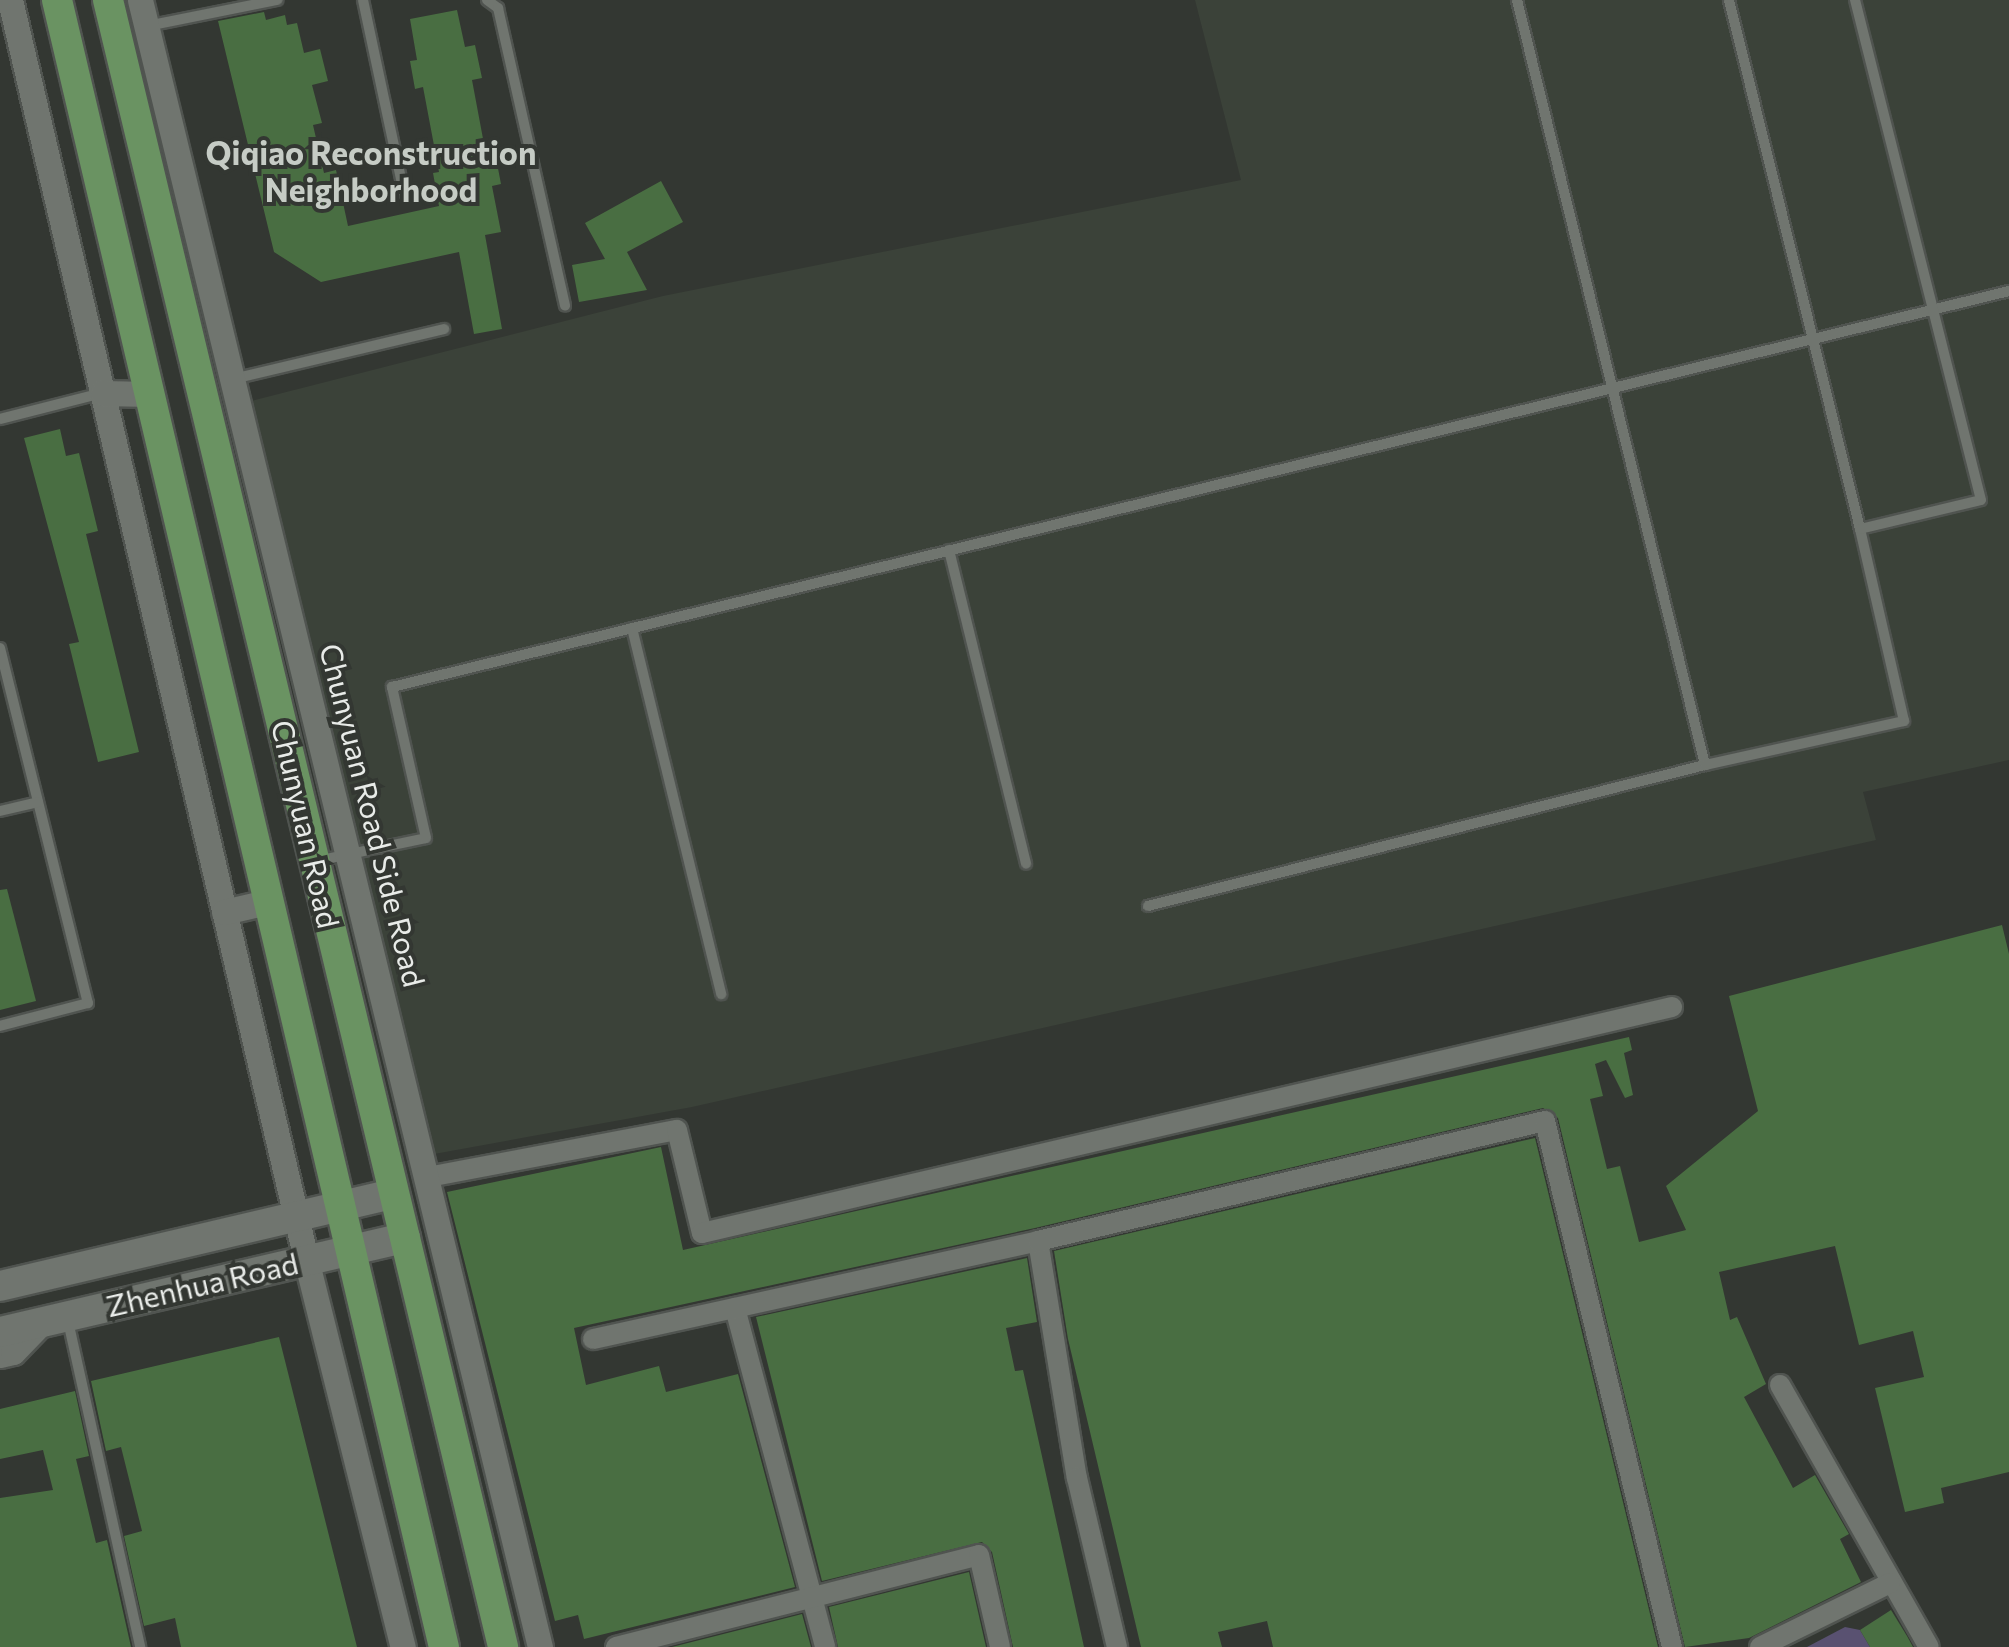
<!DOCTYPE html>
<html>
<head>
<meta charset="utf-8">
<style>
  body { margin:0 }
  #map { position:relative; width:2009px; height:1647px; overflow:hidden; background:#333732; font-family:Commissioner,sans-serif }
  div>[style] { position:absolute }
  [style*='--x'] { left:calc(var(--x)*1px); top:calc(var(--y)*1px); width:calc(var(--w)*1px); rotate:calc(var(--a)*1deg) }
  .built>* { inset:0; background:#3b4239 }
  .green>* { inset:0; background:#595171 }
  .building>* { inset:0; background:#496e42 }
  .roads { filter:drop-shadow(2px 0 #505450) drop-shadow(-2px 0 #505450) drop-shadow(0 2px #505450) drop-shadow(0 -2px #505450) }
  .service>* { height:10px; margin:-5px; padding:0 5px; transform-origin:5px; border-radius:5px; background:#70756f }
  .minor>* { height:20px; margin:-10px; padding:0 10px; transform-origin:10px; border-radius:10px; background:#70756f }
  .tertiary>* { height:25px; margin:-12.5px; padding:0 12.5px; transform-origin:12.5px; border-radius:12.5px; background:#70756f }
  .secondary>* { height:30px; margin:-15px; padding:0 15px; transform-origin:15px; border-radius:15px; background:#70756f }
  .primary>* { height:30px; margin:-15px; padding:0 15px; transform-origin:15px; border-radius:15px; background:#6a9362 }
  span { translate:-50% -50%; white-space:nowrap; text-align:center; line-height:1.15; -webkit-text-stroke:8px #333732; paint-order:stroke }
  .street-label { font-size:30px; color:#e8ebe8 }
  .neighbourhood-label { font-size:32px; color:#c6ccc5; font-weight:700 }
</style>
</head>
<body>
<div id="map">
  <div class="built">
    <div style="clip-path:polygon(1195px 0,2009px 0,2009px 760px,1863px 792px,1876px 840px,692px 1107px,423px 1156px,239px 404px,663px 296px,1241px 180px)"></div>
  </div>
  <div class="green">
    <div style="clip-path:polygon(1845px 1627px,1860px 1630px,1870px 1647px,1807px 1647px)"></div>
  </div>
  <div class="building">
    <div style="clip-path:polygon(457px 10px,465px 47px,475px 45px,482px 78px,472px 80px,487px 160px,496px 158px,501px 184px,492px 186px,501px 232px,485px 235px,502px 329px,474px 334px,459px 252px,321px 282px,274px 252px,218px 21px,264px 12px,266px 20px,285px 15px,287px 25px,297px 23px,304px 53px,320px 49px,328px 81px,312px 85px,322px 123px,313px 125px,324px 173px,336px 170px,348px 226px,439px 206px,433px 173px,439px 172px,423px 87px,415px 89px,410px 61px,417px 60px,410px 19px)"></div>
    <div style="clip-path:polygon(661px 181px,683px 222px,627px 252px,647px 290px,579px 302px,572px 265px,605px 259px,585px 223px)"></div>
    <div style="clip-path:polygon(60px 429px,66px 456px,79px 453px,98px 531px,86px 534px,139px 752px,98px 762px,69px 644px,79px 642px,24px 438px)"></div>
    <div style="clip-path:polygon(7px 889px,36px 1001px,0 1010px,0 890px)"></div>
    <div style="clip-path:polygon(2002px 925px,2009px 954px,2009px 1472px,1941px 1488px,1944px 1503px,1905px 1512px,1875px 1388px,1924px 1377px,1913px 1331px,1859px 1345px,1835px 1246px,1719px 1272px,1730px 1320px,1737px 1317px,1766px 1384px,1744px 1397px,1793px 1488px,1815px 1475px,1849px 1534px,1840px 1539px,1861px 1582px,1749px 1638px,1685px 1647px,1558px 1118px,1543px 1108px,1035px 1228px,574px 1328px,586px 1385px,659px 1366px,666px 1392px,738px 1374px,795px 1587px,584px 1639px,578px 1615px,555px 1621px,447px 1192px,661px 1147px,683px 1250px,1629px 1037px,1632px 1050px,1624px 1053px,1633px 1095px,1625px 1098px,1606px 1060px,1595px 1064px,1603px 1096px,1590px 1099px,1607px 1169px,1620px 1166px,1639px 1242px,1686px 1230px,1666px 1186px,1758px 1111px,1729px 996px)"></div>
    <div style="clip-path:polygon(1535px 1138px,1658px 1647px,1273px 1647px,1267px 1621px,1218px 1632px,1222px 1647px,1141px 1647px,1068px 1339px,1054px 1251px)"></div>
    <div style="clip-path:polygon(1027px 1258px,1037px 1322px,1006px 1328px,1015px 1371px,1023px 1370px,1084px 1647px,1013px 1647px,992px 1552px,982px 1542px,822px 1581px,756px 1317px)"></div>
    <div style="clip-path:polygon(279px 1337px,357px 1647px,181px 1647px,175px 1618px,144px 1626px,124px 1536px,142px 1531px,121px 1447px,106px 1451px,91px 1381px)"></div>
    <div style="clip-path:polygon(75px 1391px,89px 1456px,76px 1459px,96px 1543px,107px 1540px,131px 1647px,0 1647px,0 1498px,53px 1490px,43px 1450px,0 1459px,0 1409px)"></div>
    <div style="clip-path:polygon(969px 1572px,986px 1647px,838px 1647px,829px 1607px)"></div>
    <div style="clip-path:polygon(1891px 1610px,1907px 1636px,1913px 1647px,1870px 1647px,1860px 1630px)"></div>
    <div style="clip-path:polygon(802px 1614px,811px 1647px,672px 1647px)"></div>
  </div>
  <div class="roads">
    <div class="service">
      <div style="--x:363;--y:0;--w:197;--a:78"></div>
      <div style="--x:487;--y:0;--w:14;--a:36"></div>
      <div style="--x:498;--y:8;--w:305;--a:77.3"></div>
      <div style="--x:1517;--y:0;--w:788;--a:76.19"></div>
      <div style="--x:1729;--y:0;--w:545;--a:76.09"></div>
      <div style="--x:147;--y:26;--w:133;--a:-11.3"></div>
      <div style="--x:233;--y:379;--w:217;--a:-13.3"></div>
      <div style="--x:0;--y:419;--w:105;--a:-14.3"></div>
      <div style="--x:949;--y:550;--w:323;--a:76.2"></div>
      <div style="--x:632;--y:628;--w:377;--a:76.3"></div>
      <div style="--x:0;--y:648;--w:366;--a:76.1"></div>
      <div style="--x:88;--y:1003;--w:91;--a:165.4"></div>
      <div style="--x:0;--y:811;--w:39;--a:-13"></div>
      <div style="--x:316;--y:861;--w:112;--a:-11.8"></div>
      <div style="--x:426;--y:838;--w:155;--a:-102.7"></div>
      <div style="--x:392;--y:687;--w:1665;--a:-13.76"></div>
      <div style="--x:1148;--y:906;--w:575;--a:-14.21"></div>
      <div style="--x:1705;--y:765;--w:204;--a:-12.5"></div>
      <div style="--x:1904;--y:721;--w:197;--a:-102.9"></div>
      <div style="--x:1860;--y:529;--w:124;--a:-13.5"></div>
      <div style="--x:1981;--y:500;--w:516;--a:-104.14"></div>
      <div style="--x:68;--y:1321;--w:334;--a:77.5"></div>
    </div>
    <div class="minor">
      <div style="--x:428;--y:1177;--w:253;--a:-10.7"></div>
      <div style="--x:677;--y:1130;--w:106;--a:76.4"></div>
      <div style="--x:702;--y:1233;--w:996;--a:-13.12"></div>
      <div style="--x:1038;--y:1241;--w:240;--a:80.7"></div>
      <div style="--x:1077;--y:1478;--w:174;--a:76.7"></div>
      <div style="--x:735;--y:1308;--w:351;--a:75.1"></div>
      <div style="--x:593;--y:1339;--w:456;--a:-12.4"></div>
      <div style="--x:1038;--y:1241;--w:521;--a:-13.32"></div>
      <div style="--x:1545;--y:1121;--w:541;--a:76.43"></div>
      <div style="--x:1780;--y:1385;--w:301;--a:60.4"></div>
      <div style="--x:616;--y:1647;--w:374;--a:-14.2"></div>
      <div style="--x:979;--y:1555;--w:94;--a:77.1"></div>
      <div style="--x:1760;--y:1647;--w:145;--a:-26.2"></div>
    </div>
    <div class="tertiary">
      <div style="--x:10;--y:0;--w:1293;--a:76.77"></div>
      <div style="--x:306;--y:1259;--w:400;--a:76"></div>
      <div style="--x:140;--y:0;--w:1695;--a:76.35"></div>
      <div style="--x:103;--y:393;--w:46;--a:1.2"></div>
      <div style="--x:224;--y:912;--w:44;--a:-13.1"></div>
      <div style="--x:0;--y:1355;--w:13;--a:-13"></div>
      <div style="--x:13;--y:1352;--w:42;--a:-46"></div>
    </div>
    <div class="secondary">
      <div style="--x:0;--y:1286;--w:404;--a:-13.2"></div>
      <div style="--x:0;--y:1332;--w:416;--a:-13.1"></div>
    </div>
    <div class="primary">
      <div style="--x:57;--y:0;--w:1692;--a:76.78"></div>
      <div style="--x:108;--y:0;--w:1694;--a:76.51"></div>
    </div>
  </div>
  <div class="street-label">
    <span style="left:373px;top:815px;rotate:76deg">Chunyuan Road Side Road</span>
    <span style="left:306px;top:824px;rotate:77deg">Chunyuan Road</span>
    <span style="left:202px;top:1284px;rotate:-13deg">Zhenhua Road</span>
  </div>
  <div class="neighbourhood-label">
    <span style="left:371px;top:171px">Qiqiao Reconstruction<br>Neighborhood</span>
  </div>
</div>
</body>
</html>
